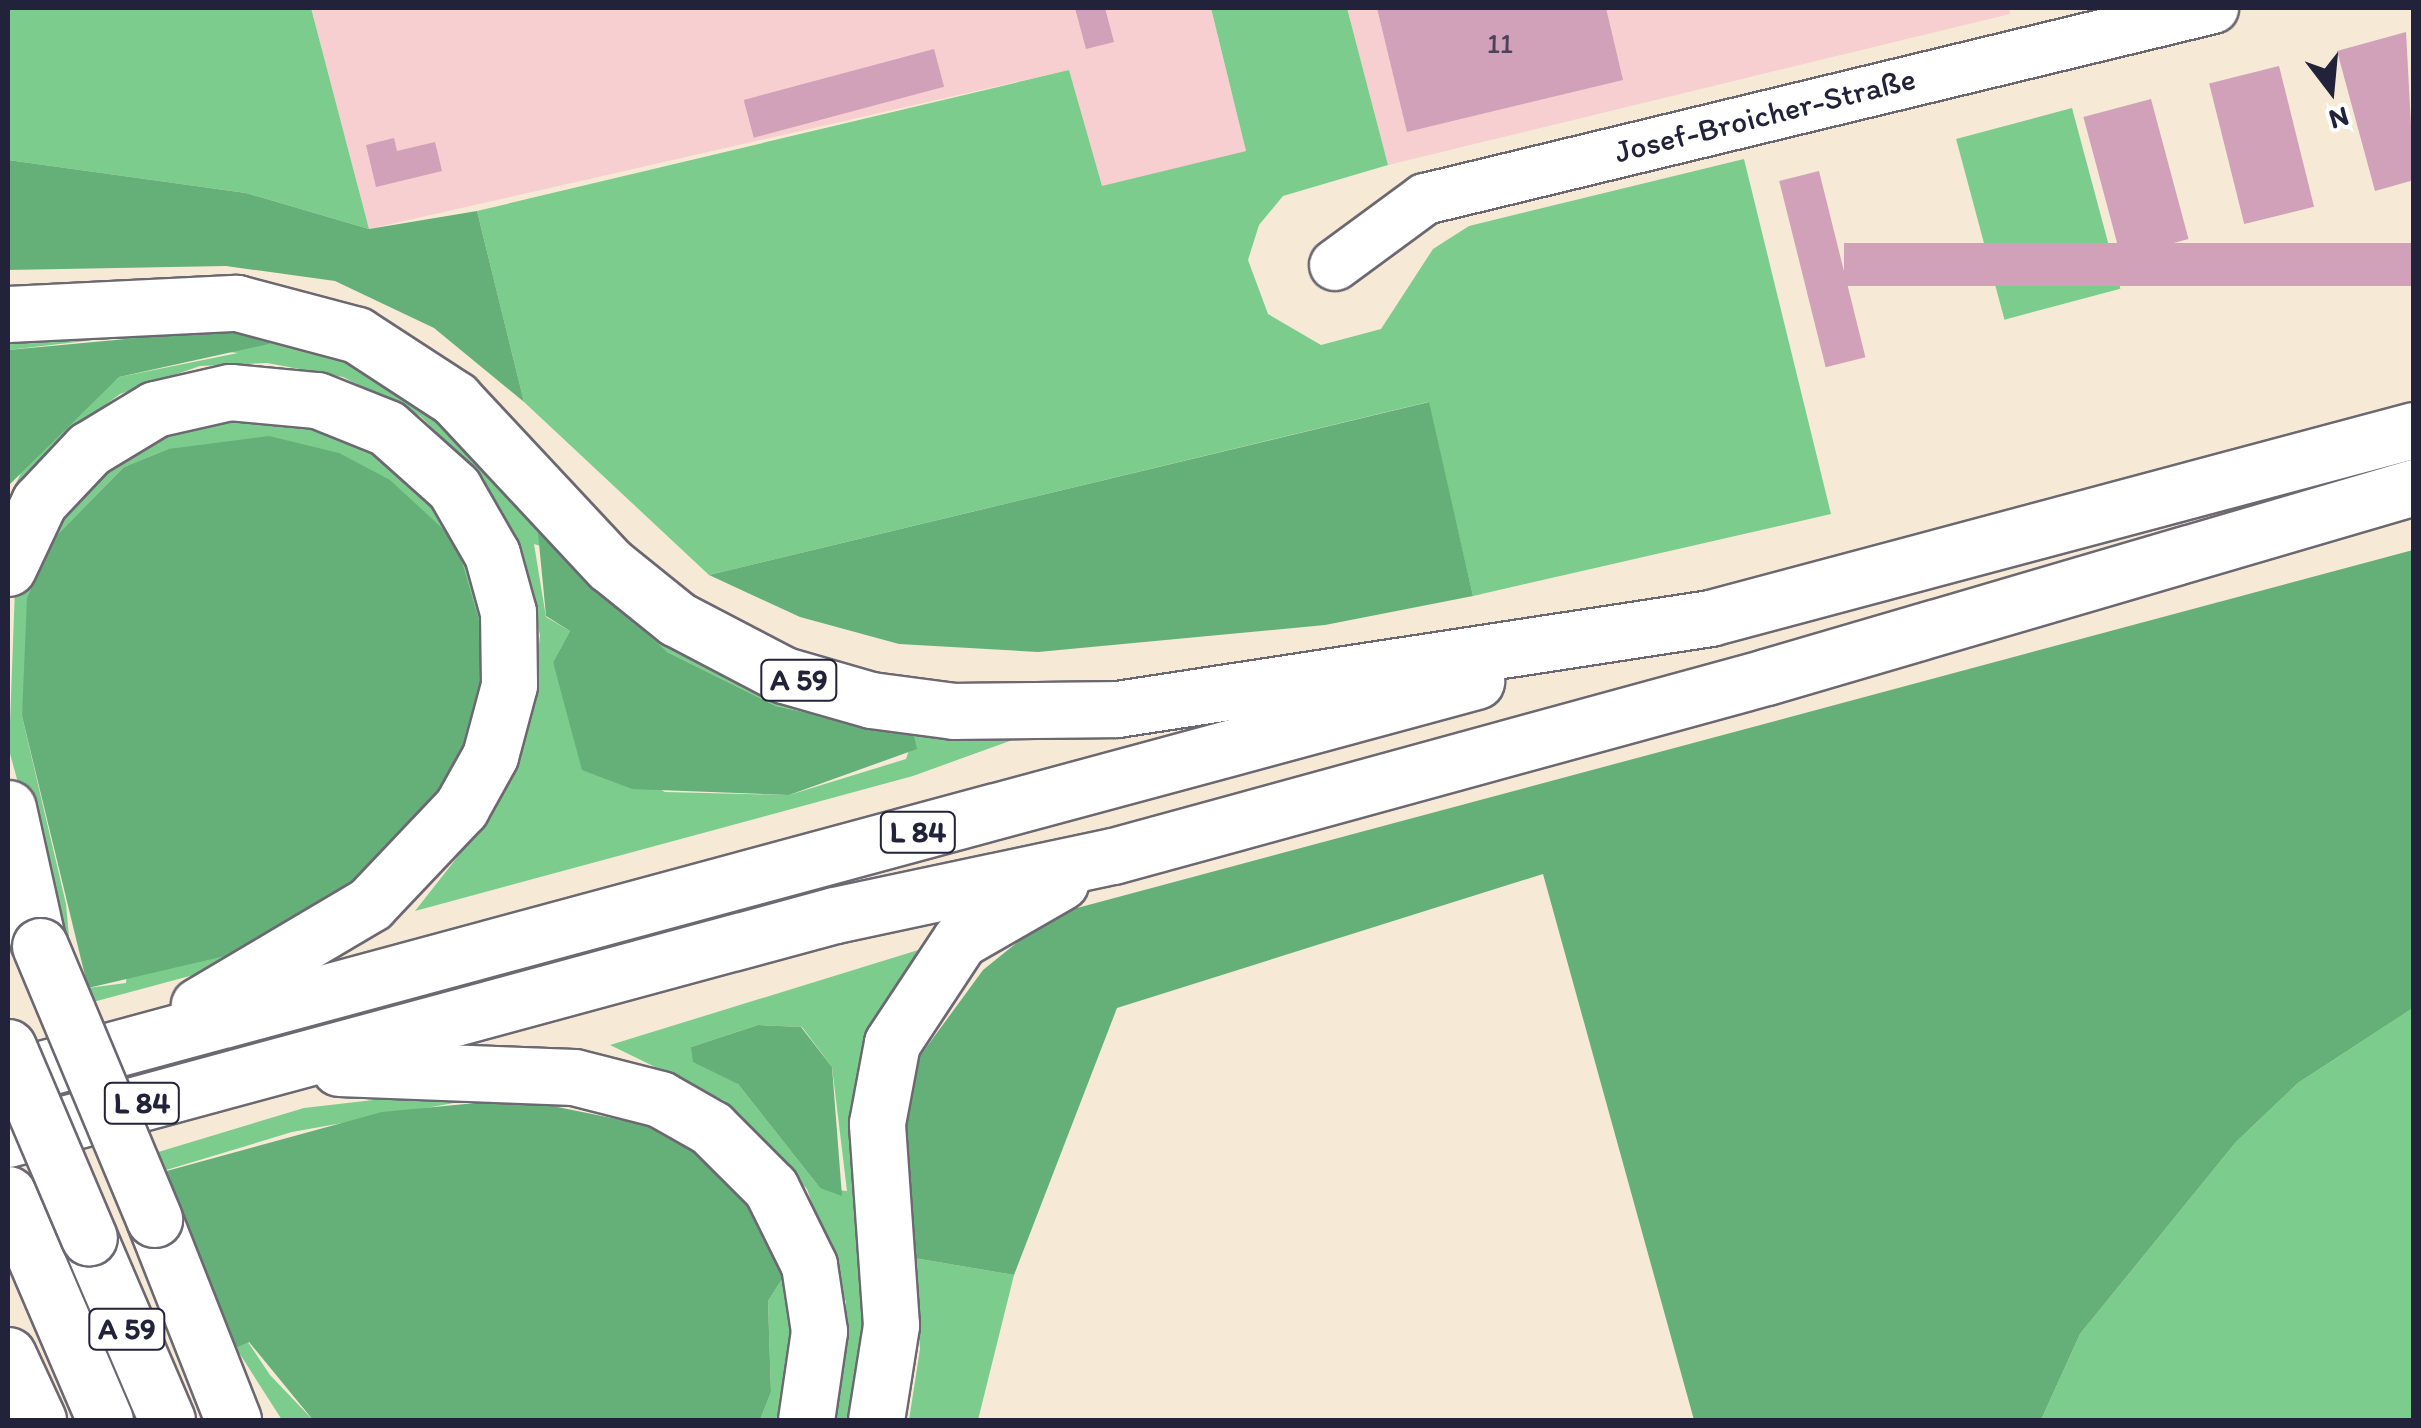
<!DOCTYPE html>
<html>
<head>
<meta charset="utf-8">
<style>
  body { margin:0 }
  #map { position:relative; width:2421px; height:1428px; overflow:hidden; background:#f6ead7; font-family:Itim,sans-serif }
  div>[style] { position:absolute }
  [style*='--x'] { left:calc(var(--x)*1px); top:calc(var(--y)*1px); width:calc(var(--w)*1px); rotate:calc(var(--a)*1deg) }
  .built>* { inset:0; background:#f7cfd0 }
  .green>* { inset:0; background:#7ccc8d; transform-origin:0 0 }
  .forest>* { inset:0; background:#65b078 }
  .building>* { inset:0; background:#d1a0b9; transform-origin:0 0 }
  .roads { filter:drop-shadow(2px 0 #6c6872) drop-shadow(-2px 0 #6c6872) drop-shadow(0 2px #6c6872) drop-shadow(0 -2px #6c6872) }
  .minor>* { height:50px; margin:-25px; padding:0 25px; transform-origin:25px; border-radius:25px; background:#fff }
  .major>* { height:55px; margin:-27.5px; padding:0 27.5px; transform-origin:27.5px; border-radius:27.5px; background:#fff }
  .highway>* { height:55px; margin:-27.5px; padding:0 27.5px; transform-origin:27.5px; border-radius:27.5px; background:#fff }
  .bridges { filter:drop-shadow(2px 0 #6c6872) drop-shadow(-2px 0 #6c6872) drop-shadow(0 2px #6c6872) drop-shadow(0 -2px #6c6872) }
  .highway-bridge>* { height:55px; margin:-27.5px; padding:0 27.5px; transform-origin:27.5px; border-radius:27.5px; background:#fff }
  span { translate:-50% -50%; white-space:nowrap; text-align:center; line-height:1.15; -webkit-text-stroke:8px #fff; paint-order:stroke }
  .number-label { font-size:28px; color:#4e425a }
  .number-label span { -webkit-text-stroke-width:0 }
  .shield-label span { padding:2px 8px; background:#fff; border:2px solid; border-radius:8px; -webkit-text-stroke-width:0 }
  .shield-label { font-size:30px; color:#22223b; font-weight:700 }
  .street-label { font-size:32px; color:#22223b }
  .frame { position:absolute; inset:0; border:10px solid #22223b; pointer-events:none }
  .north { position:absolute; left:2281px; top:40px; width:100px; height:100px; -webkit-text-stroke:8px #fff; paint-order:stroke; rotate:164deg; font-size:28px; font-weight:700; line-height:40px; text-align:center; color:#22223b }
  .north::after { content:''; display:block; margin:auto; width:35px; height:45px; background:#22223b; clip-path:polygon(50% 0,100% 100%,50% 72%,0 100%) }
</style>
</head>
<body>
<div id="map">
  <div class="built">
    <div style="clip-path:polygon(311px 8px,1211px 8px,1246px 151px,1101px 187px,1069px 70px,369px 229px)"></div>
    <div style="clip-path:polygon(1347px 8px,2009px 8px,2010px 14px,1388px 165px)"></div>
  </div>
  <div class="green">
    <div style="clip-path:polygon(8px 8px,311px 8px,369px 229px,246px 193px,8px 160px)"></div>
    <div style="clip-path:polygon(1211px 8px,1347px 8px,1388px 165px,1283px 196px,1259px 225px,1248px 260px,1268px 314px,1321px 345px,1381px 329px,1433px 249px,1469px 226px,1744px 159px,1831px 514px,1473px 596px,1428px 402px,709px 575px,524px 402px,477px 211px,1069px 70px,1102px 186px,1246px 151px)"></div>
    <div style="left:2072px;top:108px;width:187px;height:120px;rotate:75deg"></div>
    <div style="clip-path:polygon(evenodd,174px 316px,370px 355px,611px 584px,1026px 735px,913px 776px,415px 911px,492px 813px,531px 719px,540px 635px,516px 536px,481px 475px,420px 416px,343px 377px,267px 363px,200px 366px,120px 394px,52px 445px,8px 500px,30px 454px,119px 377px,238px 353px,111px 338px,8px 350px,8px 327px,174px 316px,534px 544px,569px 555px,633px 628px,667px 652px,776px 706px,914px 735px,906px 759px,789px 795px,665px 792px,581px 743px,553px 662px,570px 631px,546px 617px,534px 544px)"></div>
    <div style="clip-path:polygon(252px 405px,398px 453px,490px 592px,418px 842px,201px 973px,93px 1002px,88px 988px,126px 983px,168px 449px,124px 467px,56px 536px,28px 657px,22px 716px,66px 904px,69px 937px,61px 939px,9px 750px,15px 588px,105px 453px)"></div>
    <div style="clip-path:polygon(evenodd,928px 947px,875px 1272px,861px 1420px,836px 1420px,846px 1302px,807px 1189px,725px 1101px,610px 1045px,928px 947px,758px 1025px,802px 1027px,832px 1067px,847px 1191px,820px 1188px,738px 1084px,691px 1047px,758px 1025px)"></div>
    <div style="clip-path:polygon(2413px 1008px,2413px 1420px,2041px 1420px,2080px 1334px,2236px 1142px,2298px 1083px)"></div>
    <div style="clip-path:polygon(513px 1084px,658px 1113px,758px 1192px,788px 1247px,804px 1310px,791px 1420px,760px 1420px,771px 1392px,768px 1301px,786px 1273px,780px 1250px,736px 1181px,666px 1129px,566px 1105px,465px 1101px,292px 1132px,163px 1171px,155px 1153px,304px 1108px)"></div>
    <div style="clip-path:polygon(914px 1258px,1014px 1275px,978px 1420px,909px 1420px,920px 1349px)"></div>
    <div style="clip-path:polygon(248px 1342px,270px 1375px,313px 1420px,282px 1420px,236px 1348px)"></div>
  </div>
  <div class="forest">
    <div style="clip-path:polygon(8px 160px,246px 193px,369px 229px,477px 211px,524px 402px,434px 328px,335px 281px,226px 266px,8px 270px)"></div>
    <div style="clip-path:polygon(244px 328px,271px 335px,269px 344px,119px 377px,8px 486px,8px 350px)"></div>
    <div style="clip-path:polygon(1429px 402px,1473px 596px,1325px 625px,1038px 652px,899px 644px,800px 617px,709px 575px)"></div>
    <div style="clip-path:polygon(269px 436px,339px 453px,390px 480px,456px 541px,484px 638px,483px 693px,460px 763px,413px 831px,305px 919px,225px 956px,88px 988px,22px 716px,27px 598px,56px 536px,124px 467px,168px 449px)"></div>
    <div style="clip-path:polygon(538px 533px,667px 652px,776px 706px,914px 736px,917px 749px,789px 795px,632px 789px,582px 770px,553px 662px,570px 631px,546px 616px)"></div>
    <div style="clip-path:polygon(2413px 550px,2413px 1008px,2298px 1083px,2236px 1142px,2080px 1334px,2041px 1420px,1694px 1420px,1543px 874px,1117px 1008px,1014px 1275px,914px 1258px,899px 1141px,920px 1056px,983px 970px,1051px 915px)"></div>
    <div style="clip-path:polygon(758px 1025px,801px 1027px,832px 1067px,842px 1196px,820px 1188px,738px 1084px,693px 1062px,691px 1047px)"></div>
    <div style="clip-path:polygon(518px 1099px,666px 1129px,736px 1181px,786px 1273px,768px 1301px,771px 1392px,760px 1420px,313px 1420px,249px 1342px,236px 1348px,175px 1224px,184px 1219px,163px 1172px,382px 1112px)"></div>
  </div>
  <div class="building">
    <div style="clip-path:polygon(1075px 8px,1105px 8px,1114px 42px,1086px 49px)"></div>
    <div style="clip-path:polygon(1377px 8px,1606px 8px,1623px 80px,1407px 132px)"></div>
    <div style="clip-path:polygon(2406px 32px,2414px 180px,2375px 191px,2337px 51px)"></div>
    <div style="left:934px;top:49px;width:39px;height:197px;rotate:75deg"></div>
    <div style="left:2279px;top:66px;width:145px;height:72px;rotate:76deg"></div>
    <div style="left:2151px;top:99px;width:145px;height:70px;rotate:75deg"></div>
    <div style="clip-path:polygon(394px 138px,397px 151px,435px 142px,442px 171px,376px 187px,366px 145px)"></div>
    <div style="left:1819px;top:171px;width:192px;height:41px;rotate:76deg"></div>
    <div style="left:2414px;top:243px;width:43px;height:570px;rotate:90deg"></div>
  </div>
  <div class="roads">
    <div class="minor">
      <div style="--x:1335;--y:265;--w:112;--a:-36.3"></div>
      <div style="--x:1425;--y:199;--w:811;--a:-13.62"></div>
    </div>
    <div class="major">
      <div style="--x:1710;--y:618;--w:729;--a:-14.95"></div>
      <div style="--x:1766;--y:677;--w:675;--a:-16.34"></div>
    </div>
    <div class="highway">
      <div style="--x:8;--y:314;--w:229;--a:-2.8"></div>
      <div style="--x:237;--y:303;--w:124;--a:14.9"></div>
      <div style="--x:357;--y:335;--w:117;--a:33.1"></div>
      <div style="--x:455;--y:399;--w:227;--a:47"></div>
      <div style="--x:610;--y:565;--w:86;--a:38.9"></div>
      <div style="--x:677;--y:619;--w:121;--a:27.6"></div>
      <div style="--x:784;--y:675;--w:91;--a:16"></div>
      <div style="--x:871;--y:700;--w:84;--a:7.5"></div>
      <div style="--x:954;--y:711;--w:163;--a:-0.7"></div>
      <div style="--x:1117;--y:709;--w:600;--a:-8.72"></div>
      <div style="--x:8;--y:568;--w:73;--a:-64.8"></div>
      <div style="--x:39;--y:502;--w:73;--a:-46.7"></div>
      <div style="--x:89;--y:449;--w:77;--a:-31.2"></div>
      <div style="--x:155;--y:409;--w:77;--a:-12.8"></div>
      <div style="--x:230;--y:392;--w:87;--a:5.3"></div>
      <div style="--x:317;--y:400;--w:75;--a:21.8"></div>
      <div style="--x:387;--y:428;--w:90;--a:41.8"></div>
      <div style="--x:454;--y:488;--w:76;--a:60.1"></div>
      <div style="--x:492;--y:554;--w:60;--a:74.6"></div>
      <div style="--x:508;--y:612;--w:73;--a:89.2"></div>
      <div style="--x:509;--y:685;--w:73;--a:105"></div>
      <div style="--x:490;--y:756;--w:60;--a:119.1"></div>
      <div style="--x:461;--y:808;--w:132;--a:133.5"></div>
      <div style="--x:370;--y:904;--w:199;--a:149.4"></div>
      <div style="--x:8;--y:808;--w:134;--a:77.5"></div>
      <div style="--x:339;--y:1068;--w:235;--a:2.2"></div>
      <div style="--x:574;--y:1077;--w:89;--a:14.3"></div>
      <div style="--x:660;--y:1099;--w:59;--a:29.6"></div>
      <div style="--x:711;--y:1128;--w:85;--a:45"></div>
      <div style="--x:771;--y:1188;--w:86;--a:63.7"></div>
      <div style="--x:809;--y:1265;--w:67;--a:81.4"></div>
      <div style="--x:819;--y:1331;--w:90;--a:98.3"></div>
      <div style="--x:8;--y:1078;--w:1521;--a:-15.13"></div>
      <div style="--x:8;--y:1139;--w:857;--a:-15.16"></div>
      <div style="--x:835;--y:915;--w:284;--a:-12"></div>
      <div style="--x:1113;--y:856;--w:677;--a:-15.33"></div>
      <div style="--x:8;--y:1194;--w:246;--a:66.8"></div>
      <div style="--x:154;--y:1219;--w:216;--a:68.5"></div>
      <div style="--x:89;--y:1238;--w:198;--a:66.8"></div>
      <div style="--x:8;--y:1355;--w:72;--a:65.2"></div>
      <div style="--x:876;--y:1420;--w:96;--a:-81"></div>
      <div style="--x:891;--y:1325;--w:202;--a:-94"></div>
      <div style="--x:877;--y:1123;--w:81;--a:-79.4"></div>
      <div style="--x:892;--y:1043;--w:123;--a:-56.6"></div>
      <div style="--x:960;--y:940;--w:116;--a:-29.9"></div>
    </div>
  </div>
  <div class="bridges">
    <div class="highway-bridge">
      <div style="--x:40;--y:946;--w:296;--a:67.3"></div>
      <div style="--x:8;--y:1047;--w:207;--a:67"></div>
    </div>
  </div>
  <div class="number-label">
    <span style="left:1500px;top:43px">11</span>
  </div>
  <div class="shield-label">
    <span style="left:799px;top:680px">A 59</span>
    <span style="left:918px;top:832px">L 84</span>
    <span style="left:142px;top:1103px">L 84</span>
    <span style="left:127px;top:1329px">A 59</span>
  </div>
  <div class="street-label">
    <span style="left:1765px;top:115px;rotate:-14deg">Josef-Broicher-Straße</span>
  </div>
  <div class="frame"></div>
  <div class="north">N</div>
</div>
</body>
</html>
